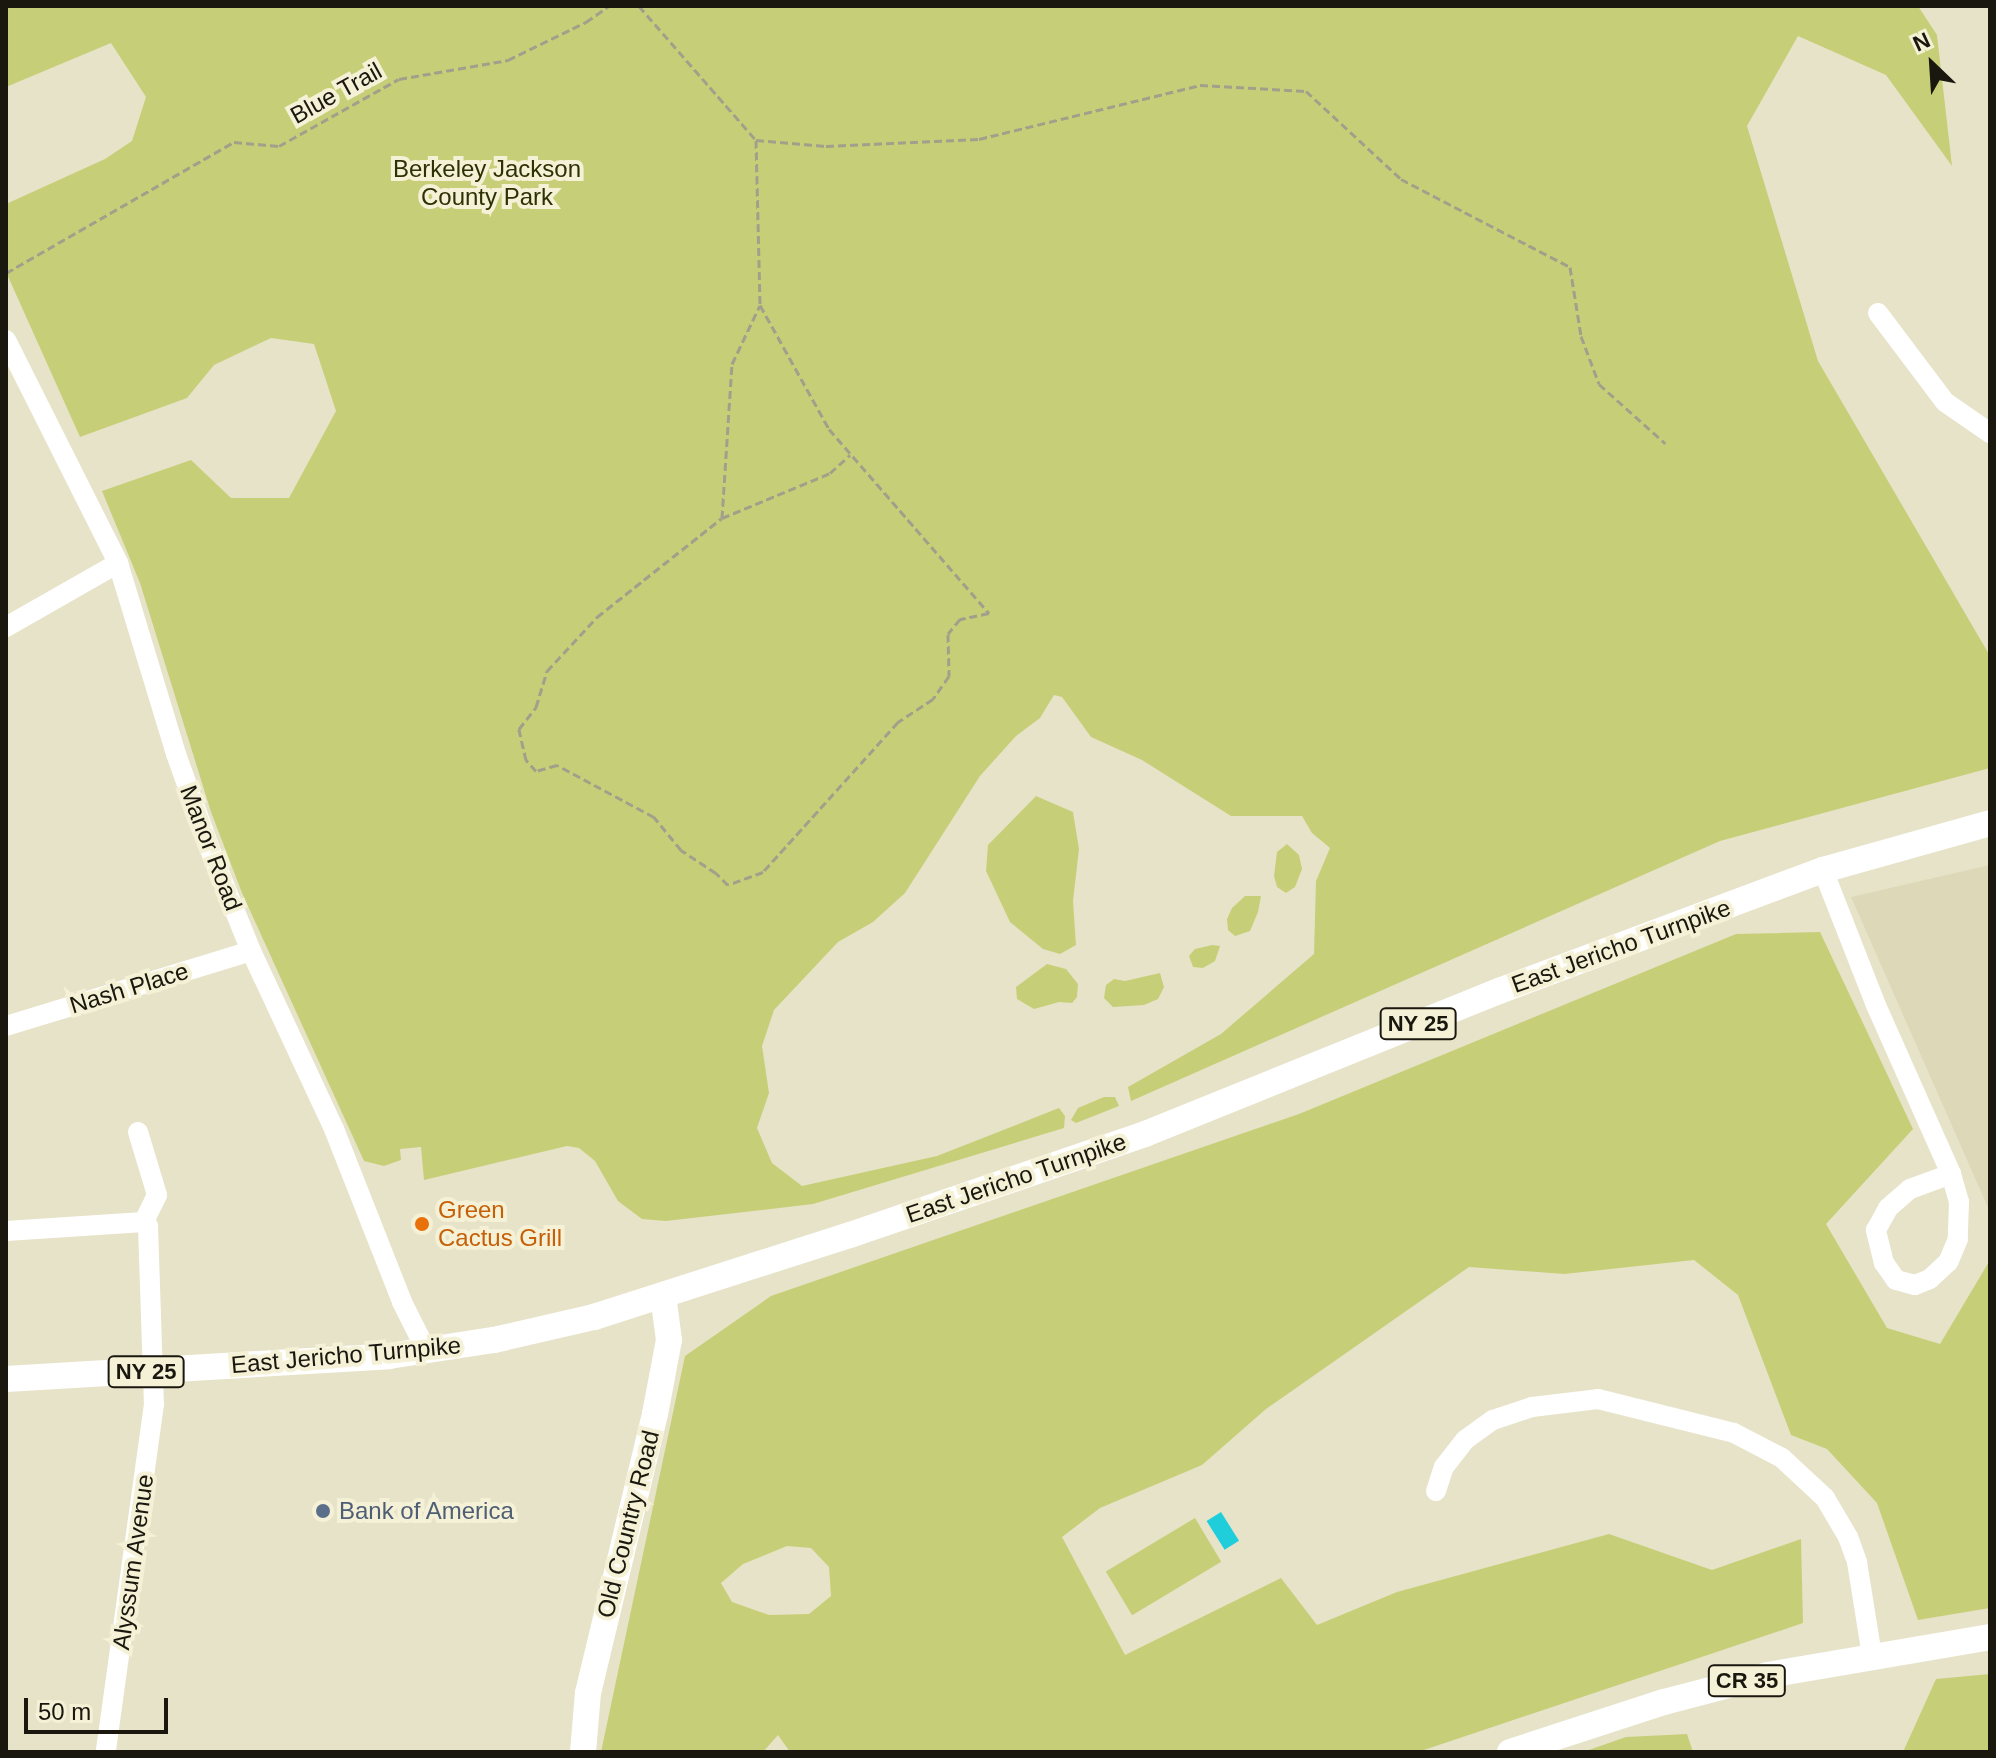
<!DOCTYPE html>
<html>
<head>
<meta charset="utf-8">
<style>
  body { margin:0 }
  #map { position:relative; width:1996px; height:1758px; overflow:hidden; background:#e7e3c9; font-family:Arial,sans-serif }
  div>[style] { position:absolute }
  [style*='--x'] { left:calc(var(--x)*1px); top:calc(var(--y)*1px); width:calc(var(--w)*1px); rotate:calc(var(--a)*1deg) }
  .built>* { inset:0; background:#ddd8b7 }
  .green>* { inset:0; background:#c6cf77; transform-origin:0 0 }
  .water>* { inset:0; background:#20cedb; transform-origin:0 0 }
  .path>* { height:3px; margin-top:-1.5px; transform-origin:0; background:repeating-linear-gradient(90deg,#a29f8a 0 8px,transparent 0 12px) }
  .minor>* { height:20px; margin:-10px; padding:0 10px; transform-origin:10px; border-radius:10px; background:#fff }
  .major>* { height:26px; margin:-13px; padding:0 13px; transform-origin:13px; border-radius:13px; background:#fff }
  .dots>* { width:22px; height:22px; translate:-50% -50%; box-sizing:border-box; border:4px solid #f5f1d6; border-radius:50% }
  span { translate:-50% -50%; white-space:nowrap; text-align:center; line-height:1.15; -webkit-text-stroke:8px #f5f1d6; paint-order:stroke }
  .shield-label span { padding:2px 6px; background:#f5f1d6; border:2px solid; border-radius:6px; -webkit-text-stroke-width:0 }
  .shield-label { font-size:22px; color:#19170e; font-weight:700 }
  .street-label { font-size:24px; color:#19170e }
  .park-label { font-size:24px; color:#2e3104 }
  .food-label { font-size:24px; color:#c56008 }
  .left { translate:0 -50%; text-align:left }
  .service-label { font-size:24px; color:#4e5e75 }
  .frame { position:absolute; inset:0; border:8px solid #19170e; pointer-events:none }
  .north { position:absolute; left:1892px; top:24px; width:80px; height:80px; -webkit-text-stroke:6px #f5f1d6; paint-order:stroke; rotate:335deg; font-size:22px; font-weight:700; line-height:32px; text-align:center; color:#19170e }
  .north::after { content:''; display:block; margin:auto; width:28px; height:36px; background:#19170e; clip-path:polygon(50% 0,100% 100%,50% 72%,0 100%) }
  .scale { position:absolute; left:24px; top:1698px; width:144px; height:36px; box-sizing:border-box; border:4px solid #19170e; border-top:0; padding-left:10px; font-size:24px; line-height:28px; white-space:nowrap; color:#19170e; -webkit-text-stroke:6px #f5f1d6; paint-order:stroke }
</style>
</head>
<body>
<div id="map">
  <div class="built">
    <div style="clip-path:polygon(1990px 865px,1990px 1212px,1851px 897px)"></div>
  </div>
  <div class="green">
    <div style="clip-path:polygon(6px 6px,1918px 6px,1937px 35px,1952px 166px,1886px 75px,1798px 36px,1747px 126px,1818px 361px,1990px 656px,1990px 768px,1720px 841px,1131px 1101px,1128px 1087px,1221px 1034px,1314px 954px,1316px 881px,1330px 848px,1312px 833px,1302px 816px,1231px 816px,1142px 760px,1091px 737px,1062px 697px,1054px 695px,1040px 718px,1016px 736px,980px 776px,905px 893px,873px 922px,838px 942px,774px 1010px,762px 1046px,769px 1093px,757px 1128px,772px 1163px,802px 1186px,937px 1156px,1059px 1108px,1065px 1116px,1064px 1128px,813px 1204px,666px 1221px,642px 1219px,618px 1201px,595px 1161px,579px 1148px,567px 1146px,424px 1180px,421px 1147px,400px 1149px,401px 1160px,384px 1166px,364px 1161px,242px 893px,211px 812px,140px 583px,102px 491px,191px 460px,231px 498px,289px 498px,336px 411px,314px 344px,271px 338px,214px 365px,187px 398px,80px 437px,6px 272px,6px 204px,105px 159px,132px 141px,146px 97px,111px 43px,6px 87px)"></div>
    <div style="clip-path:polygon(1036px 796px,1073px 812px,1079px 849px,1073px 901px,1076px 945px,1060px 954px,1043px 949px,1010px 922px,986px 871px,988px 845px)"></div>
    <div style="clip-path:polygon(1287px 844px,1299px 855px,1302px 869px,1295px 887px,1286px 893px,1277px 887px,1274px 876px,1277px 852px)"></div>
    <div style="clip-path:polygon(1245px 896px,1261px 896px,1258px 912px,1250px 931px,1235px 936px,1228px 930px,1227px 919px,1232px 908px)"></div>
    <div style="clip-path:polygon(evenodd,1820px 932px,1913px 1129px,1826px 1224px,1887px 1328px,1940px 1344px,1990px 1260px,1990px 1608px,1918px 1620px,1877px 1503px,1827px 1449px,1791px 1435px,1738px 1295px,1694px 1260px,1564px 1274px,1469px 1267px,1266px 1409px,1202px 1465px,1100px 1508px,1062px 1537px,1125px 1655px,1281px 1578px,1317px 1625px,1397px 1592px,1609px 1534px,1712px 1570px,1801px 1539px,1803px 1623px,1418px 1752px,790px 1752px,778px 1735px,763px 1752px,601px 1752px,685px 1356px,771px 1296px,1299px 1114px,1736px 934px,1820px 932px,787px 1546px,811px 1548px,829px 1567px,831px 1596px,809px 1614px,769px 1615px,732px 1602px,721px 1583px,743px 1564px,787px 1546px)"></div>
    <div style="clip-path:polygon(1212px 945px,1220px 946px,1215px 961px,1203px 968px,1193px 967px,1189px 956px,1195px 949px)"></div>
    <div style="clip-path:polygon(1047px 964px,1066px 969px,1078px 984px,1077px 997px,1072px 1003px,1059px 1002px,1034px 1009px,1017px 999px,1016px 987px)"></div>
    <div style="clip-path:polygon(1160px 973px,1164px 987px,1158px 999px,1144px 1005px,1113px 1007px,1104px 998px,1106px 985px,1114px 979px,1125px 981px)"></div>
    <div style="clip-path:polygon(1104px 1097px,1115px 1097px,1119px 1106px,1076px 1123px,1071px 1120px,1078px 1108px)"></div>
    <div style="left:1195px;top:1518px;width:51px;height:104px;rotate:59deg"></div>
    <div style="clip-path:polygon(1990px 1674px,1990px 1752px,1903px 1752px,1936px 1679px)"></div>
    <div style="clip-path:polygon(1687px 1734px,1693px 1752px,1583px 1752px,1626px 1737px)"></div>
  </div>
  <div class="water">
    <div style="left:1221px;top:1512px;width:34px;height:17px;rotate:58deg"></div>
  </div>
  <div class="path">
    <div style="--x:639;--y:6;--w:178;--a:48.9"></div>
    <div style="--x:756;--y:140;--w:165;--a:88.6"></div>
    <div style="--x:760;--y:305;--w:142;--a:60.9"></div>
    <div style="--x:829;--y:429;--w:244;--a:49"></div>
    <div style="--x:989;--y:613;--w:30;--a:168"></div>
    <div style="--x:960;--y:619;--w:19;--a:129"></div>
    <div style="--x:948;--y:634;--w:42;--a:88.6"></div>
    <div style="--x:949;--y:676;--w:28;--a:125"></div>
    <div style="--x:933;--y:699;--w:42;--a:146.7"></div>
    <div style="--x:898;--y:722;--w:202;--a:132"></div>
    <div style="--x:763;--y:872;--w:37;--a:160"></div>
    <div style="--x:728;--y:885;--w:17;--a:-135"></div>
    <div style="--x:716;--y:873;--w:42;--a:-146.7"></div>
    <div style="--x:681;--y:850;--w:43;--a:-129.3"></div>
    <div style="--x:654;--y:817;--w:110;--a:-151.8"></div>
    <div style="--x:557;--y:765;--w:22;--a:164"></div>
    <div style="--x:536;--y:771;--w:15;--a:-132"></div>
    <div style="--x:526;--y:760;--w:32;--a:-103"></div>
    <div style="--x:519;--y:729;--w:28;--a:-52"></div>
    <div style="--x:536;--y:707;--w:38;--a:-73"></div>
    <div style="--x:547;--y:671;--w:74;--a:-47.2"></div>
    <div style="--x:597;--y:617;--w:159;--a:-38.4"></div>
    <div style="--x:722;--y:518;--w:154;--a:-86.3"></div>
    <div style="--x:732;--y:364;--w:65;--a:-64.6"></div>
    <div style="--x:756;--y:140;--w:70;--a:4.9"></div>
    <div style="--x:826;--y:146;--w:153;--a:-2.6"></div>
    <div style="--x:979;--y:139;--w:228;--a:-13.7"></div>
    <div style="--x:1200;--y:85;--w:106;--a:3.2"></div>
    <div style="--x:1306;--y:91;--w:129;--a:42.8"></div>
    <div style="--x:1401;--y:179;--w:191;--a:27.5"></div>
    <div style="--x:1570;--y:267;--w:70;--a:80.9"></div>
    <div style="--x:1581;--y:336;--w:51;--a:69.4"></div>
    <div style="--x:1599;--y:384;--w:89;--a:41.8"></div>
    <div style="--x:6;--y:273;--w:263;--a:-29.9"></div>
    <div style="--x:234;--y:142;--w:45;--a:5.1"></div>
    <div style="--x:279;--y:146;--w:137;--a:-29.2"></div>
    <div style="--x:399;--y:79;--w:111;--a:-9.9"></div>
    <div style="--x:508;--y:60;--w:87;--a:-26"></div>
    <div style="--x:586;--y:22;--w:28;--a:-35"></div>
    <div style="--x:722;--y:518;--w:117;--a:-22.6"></div>
    <div style="--x:830;--y:473;--w:27;--a:-42"></div>
  </div>
  <div class="minor">
    <div style="--x:1878;--y:313;--w:111;--a:53"></div>
    <div style="--x:1945;--y:402;--w:55;--a:34.6"></div>
    <div style="--x:6;--y:340;--w:250;--a:63.3"></div>
    <div style="--x:118;--y:563;--w:200;--a:73.1"></div>
    <div style="--x:176;--y:754;--w:104;--a:70.3"></div>
    <div style="--x:211;--y:852;--w:107;--a:68"></div>
    <div style="--x:251;--y:951;--w:196;--a:65"></div>
    <div style="--x:334;--y:1129;--w:186;--a:68.5"></div>
    <div style="--x:402;--y:1302;--w:56;--a:63.4"></div>
    <div style="--x:6;--y:627;--w:129;--a:-29.7"></div>
    <div style="--x:1823;--y:870;--w:143;--a:68.6"></div>
    <div style="--x:1875;--y:1003;--w:187;--a:66"></div>
    <div style="--x:1951;--y:1174;--w:29;--a:74"></div>
    <div style="--x:1959;--y:1202;--w:37;--a:92"></div>
    <div style="--x:1958;--y:1239;--w:25;--a:113"></div>
    <div style="--x:1948;--y:1262;--w:25;--a:137"></div>
    <div style="--x:1930;--y:1279;--w:16;--a:158"></div>
    <div style="--x:1915;--y:1285;--w:20;--a:-165"></div>
    <div style="--x:1896;--y:1280;--w:21;--a:-125"></div>
    <div style="--x:1884;--y:1263;--w:34;--a:-104"></div>
    <div style="--x:1876;--y:1230;--w:25;--a:-61"></div>
    <div style="--x:1888;--y:1208;--w:29;--a:-41"></div>
    <div style="--x:1910;--y:1189;--w:44;--a:-20.1"></div>
    <div style="--x:6;--y:1026;--w:256;--a:-17"></div>
    <div style="--x:138;--y:1132;--w:66;--a:73.2"></div>
    <div style="--x:157;--y:1195;--w:30;--a:116"></div>
    <div style="--x:6;--y:1231;--w:138;--a:-3.7"></div>
    <div style="--x:144;--y:1222;--w:6;--a:45"></div>
    <div style="--x:148;--y:1226;--w:178;--a:88.1"></div>
    <div style="--x:154;--y:1404;--w:351;--a:97.9"></div>
    <div style="--x:1436;--y:1491;--w:25;--a:-72"></div>
    <div style="--x:1444;--y:1467;--w:34;--a:-52"></div>
    <div style="--x:1465;--y:1440;--w:34;--a:-36"></div>
    <div style="--x:1493;--y:1420;--w:41;--a:-18.4"></div>
    <div style="--x:1532;--y:1407;--w:66;--a:-6.9"></div>
    <div style="--x:1598;--y:1399;--w:140;--a:14"></div>
    <div style="--x:1734;--y:1433;--w:54;--a:27.5"></div>
    <div style="--x:1782;--y:1458;--w:59;--a:42.9"></div>
    <div style="--x:1825;--y:1498;--w:45;--a:59.5"></div>
    <div style="--x:1848;--y:1537;--w:27;--a:70"></div>
    <div style="--x:1857;--y:1562;--w:95;--a:80.9"></div>
  </div>
  <div class="major">
    <div style="--x:6;--y:1379;--w:384;--a:-3.4"></div>
    <div style="--x:389;--y:1356;--w:106;--a:-8.7"></div>
    <div style="--x:494;--y:1340;--w:103;--a:-13"></div>
    <div style="--x:594;--y:1317;--w:269;--a:-17.8"></div>
    <div style="--x:850;--y:1235;--w:312;--a:-18.9"></div>
    <div style="--x:1145;--y:1134;--w:382;--a:-22"></div>
    <div style="--x:1499;--y:991;--w:346;--a:-20.5"></div>
    <div style="--x:1823;--y:870;--w:173;--a:-15.7"></div>
    <div style="--x:583;--y:1752;--w:59;--a:-85.2"></div>
    <div style="--x:588;--y:1693;--w:287;--a:-76.5"></div>
    <div style="--x:655;--y:1414;--w:75;--a:-79.3"></div>
    <div style="--x:669;--y:1340;--w:45;--a:-97.6"></div>
    <div style="--x:1510;--y:1752;--w:162;--a:-18"></div>
    <div style="--x:1664;--y:1702;--w:107;--a:-14.6"></div>
    <div style="--x:1768;--y:1675;--w:225;--a:-9.7"></div>
  </div>
  <div class="dots">
    <div style="left:422px;top:1224px;background:#e8710a"></div>
    <div style="left:323px;top:1511px;background:#5c6f8a"></div>
  </div>
  <div class="shield-label">
    <span style="left:1418px;top:1024px">NY 25</span>
    <span style="left:146px;top:1372px">NY 25</span>
    <span style="left:1747px;top:1681px">CR 35</span>
  </div>
  <div class="street-label">
    <span style="left:336px;top:93px;rotate:-29deg">Blue Trail</span>
    <span style="left:211px;top:848px;rotate:69deg">Manor Road</span>
    <span style="left:1621px;top:946px;rotate:-20deg">East Jericho Turnpike</span>
    <span style="left:129px;top:988px;rotate:-17deg">Nash Place</span>
    <span style="left:1016px;top:1178px;rotate:-19deg">East Jericho Turnpike</span>
    <span style="left:346px;top:1355px;rotate:-5deg">East Jericho Turnpike</span>
    <span style="left:628px;top:1524px;rotate:-76deg">Old Country Road</span>
    <span style="left:133px;top:1562px;rotate:-82deg">Alyssum Avenue</span>
  </div>
  <div class="park-label">
    <span style="left:487px;top:183px">Berkeley Jackson<br>County Park</span>
  </div>
  <div class="food-label">
    <span class="left" style="left:438px;top:1224px">Green<br>Cactus Grill</span>
  </div>
  <div class="service-label">
    <span class="left" style="left:339px;top:1511px">Bank of America</span>
  </div>
  <div class="frame"></div>
  <div class="north">N</div>
  <div class="scale">50 m</div>
</div>
</body>
</html>
